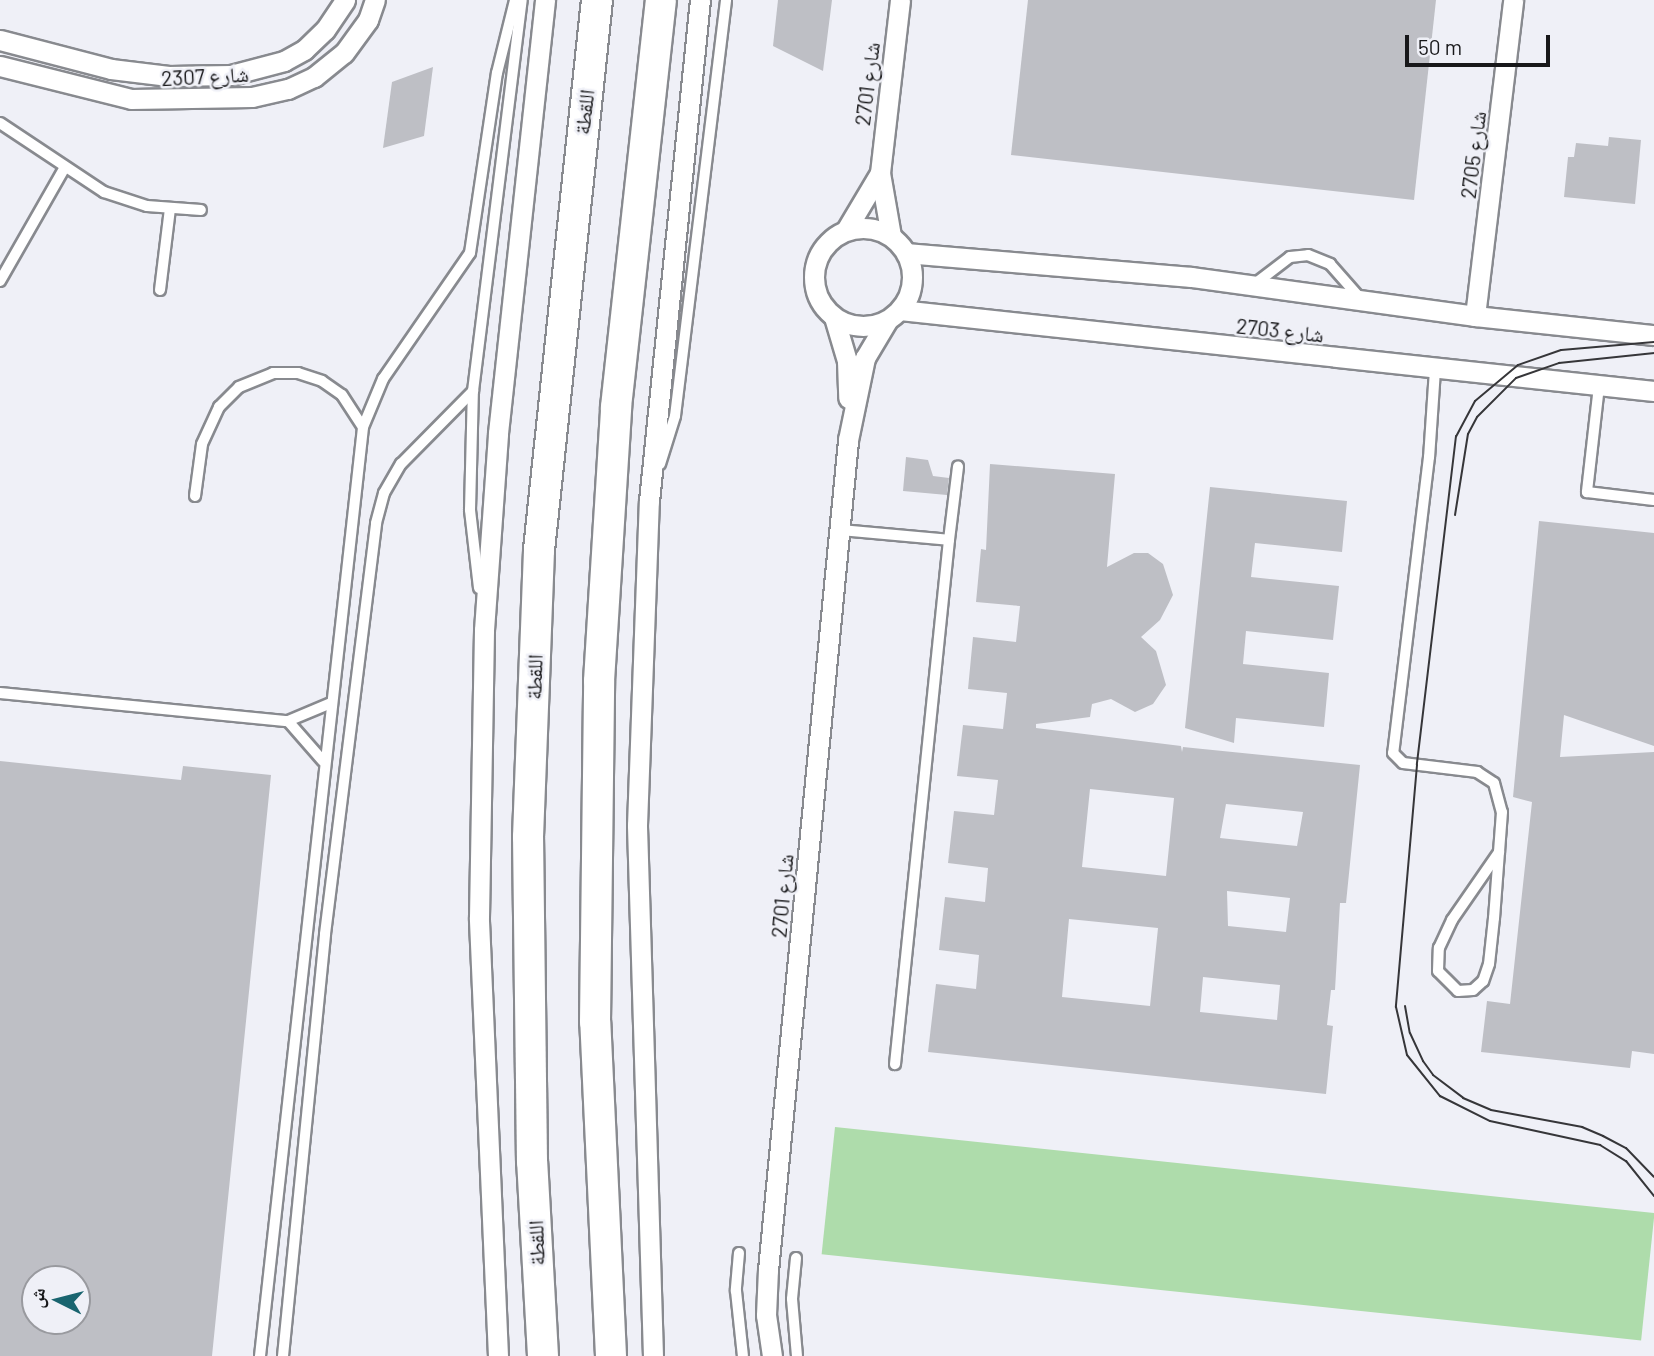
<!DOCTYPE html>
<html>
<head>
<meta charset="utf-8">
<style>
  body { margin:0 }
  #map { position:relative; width:1654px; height:1356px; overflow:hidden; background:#eff0f7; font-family:Barlow,"Noto Naskh Arabic",sans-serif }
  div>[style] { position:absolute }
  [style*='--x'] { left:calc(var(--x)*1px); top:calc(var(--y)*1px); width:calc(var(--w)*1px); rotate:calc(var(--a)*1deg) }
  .green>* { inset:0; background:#aedcab; transform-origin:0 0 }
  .building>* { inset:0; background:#bebfc5 }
  .roads { filter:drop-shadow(2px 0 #888a8f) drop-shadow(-2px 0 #888a8f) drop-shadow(0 2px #888a8f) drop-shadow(0 -2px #888a8f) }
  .service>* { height:10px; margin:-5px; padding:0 5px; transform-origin:5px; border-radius:5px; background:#fff }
  .minor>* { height:19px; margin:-9.5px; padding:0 9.5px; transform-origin:9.5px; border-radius:9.5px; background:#fff }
  .minor>.ring { margin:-9.5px; padding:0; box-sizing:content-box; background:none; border:19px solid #fff; border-radius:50% }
  .primary>* { height:30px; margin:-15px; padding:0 15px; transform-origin:15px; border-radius:15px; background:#fff }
  .tram>* { height:2px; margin:-1px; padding:0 1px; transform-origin:1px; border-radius:1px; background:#363639 }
  span { translate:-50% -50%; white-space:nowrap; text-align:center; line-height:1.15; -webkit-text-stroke:5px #eff0f7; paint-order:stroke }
  .street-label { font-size:21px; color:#18181a }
  .north { position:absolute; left:21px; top:1265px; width:70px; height:70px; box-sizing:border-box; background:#eff0f7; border:2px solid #999a9f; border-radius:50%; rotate:276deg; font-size:19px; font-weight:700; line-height:28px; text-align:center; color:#18181a }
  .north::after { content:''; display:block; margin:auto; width:24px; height:32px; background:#19646f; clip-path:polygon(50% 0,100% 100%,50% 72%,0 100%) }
  .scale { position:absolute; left:1405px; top:35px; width:145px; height:32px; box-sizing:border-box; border:4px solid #18181a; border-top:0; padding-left:9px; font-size:21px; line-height:24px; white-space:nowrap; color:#18181a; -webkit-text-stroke:5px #eff0f7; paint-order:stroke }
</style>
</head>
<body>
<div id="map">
  <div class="green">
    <div style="left:835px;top:1127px;width:824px;height:128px;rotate:6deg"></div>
  </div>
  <div class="building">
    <div style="clip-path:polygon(778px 0,832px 0,823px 71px,773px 46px)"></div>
    <div style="clip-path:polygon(1028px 0,1436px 0,1414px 200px,1011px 155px)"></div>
    <div style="clip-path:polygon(433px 67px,424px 136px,383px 148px,392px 82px)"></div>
    <div style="clip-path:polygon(1609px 137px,1641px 140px,1635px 204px,1564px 197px,1568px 157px,1574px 157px,1576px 143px,1608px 146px)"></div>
    <div style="clip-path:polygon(906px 457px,928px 460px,933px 476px,949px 478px,947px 495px,903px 491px)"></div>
    <div style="clip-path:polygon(evenodd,990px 464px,1115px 474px,1107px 567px,1134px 553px,1148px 553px,1163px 564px,1173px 595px,1160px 620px,1141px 637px,1156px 651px,1166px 685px,1153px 704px,1135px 712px,1111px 699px,1092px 704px,1090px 717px,1036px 724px,1036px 728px,1181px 746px,1182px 752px,1183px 747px,1360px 765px,1346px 903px,1340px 903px,1335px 990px,1331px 990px,1327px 1025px,1333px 1026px,1326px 1094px,928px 1052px,936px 984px,976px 989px,979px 955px,939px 950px,945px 897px,985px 902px,988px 868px,948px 863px,954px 811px,994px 815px,998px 780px,957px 776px,963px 725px,1003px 729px,1007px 693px,968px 689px,973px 637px,1016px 642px,1020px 606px,976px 602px,981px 549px,986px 550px,990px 464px,1090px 789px,1174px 798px,1166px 876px,1082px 867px,1090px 789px,990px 464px,1226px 804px,1303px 812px,1297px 846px,1220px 838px,1226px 804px,990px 464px,1227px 891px,1290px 898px,1286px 932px,1228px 926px,1227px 891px,990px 464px,1069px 919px,1158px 928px,1150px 1006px,1062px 997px,1069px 919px,990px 464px,1203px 977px,1280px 985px,1277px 1020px,1200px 1012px,1203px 977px)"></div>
    <div style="clip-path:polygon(1210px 487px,1347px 501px,1342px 552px,1255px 543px,1251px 577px,1339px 586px,1333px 640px,1246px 631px,1243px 664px,1329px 673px,1324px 727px,1236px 718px,1234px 743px,1185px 728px)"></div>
    <div style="clip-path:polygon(1539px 521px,1654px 533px,1654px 746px,1564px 715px,1560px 757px,1654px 752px,1654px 1054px,1632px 1051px,1630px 1068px,1481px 1052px,1487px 1001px,1510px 1004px,1532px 802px,1513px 797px)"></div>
    <div style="clip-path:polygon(evenodd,0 761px,181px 780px,183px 766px,271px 775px,212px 1356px,0 1356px,0 761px,35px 1279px,77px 1279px,77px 1321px,35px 1321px,35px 1279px)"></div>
  </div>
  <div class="roads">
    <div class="service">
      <div style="--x:0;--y:123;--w:125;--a:33.6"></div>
      <div style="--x:104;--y:192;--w:45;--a:18"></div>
      <div style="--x:147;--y:206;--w:54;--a:4.2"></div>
      <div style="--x:0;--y:281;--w:129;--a:-60.3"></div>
      <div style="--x:1256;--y:283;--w:43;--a:-37.4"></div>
      <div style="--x:1290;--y:257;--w:18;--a:-6"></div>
      <div style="--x:1308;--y:255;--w:24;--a:22"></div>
      <div style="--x:1330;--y:264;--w:44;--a:48.7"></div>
      <div style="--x:160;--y:290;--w:82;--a:-83"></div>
      <div style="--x:1435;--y:370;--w:87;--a:93.9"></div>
      <div style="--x:1429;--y:457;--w:298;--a:96.9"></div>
      <div style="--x:1393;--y:753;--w:14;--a:45"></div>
      <div style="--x:1403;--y:763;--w:75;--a:6.9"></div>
      <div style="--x:1477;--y:772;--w:20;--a:33"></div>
      <div style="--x:1494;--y:783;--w:30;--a:75"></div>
      <div style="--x:1502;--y:812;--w:40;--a:94.3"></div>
      <div style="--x:1499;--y:852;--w:66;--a:94.3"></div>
      <div style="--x:1494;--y:918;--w:46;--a:96.2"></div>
      <div style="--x:1489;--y:964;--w:18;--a:109"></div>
      <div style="--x:1483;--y:981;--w:13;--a:138"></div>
      <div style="--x:1473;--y:990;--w:15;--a:176"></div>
      <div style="--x:1458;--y:991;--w:28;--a:-135"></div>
      <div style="--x:1438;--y:971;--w:23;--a:-88"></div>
      <div style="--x:1439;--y:948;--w:31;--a:-65"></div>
      <div style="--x:1452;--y:920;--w:83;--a:-55.3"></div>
      <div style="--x:1599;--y:386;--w:107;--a:96.5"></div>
      <div style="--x:1587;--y:492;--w:67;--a:6.8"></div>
      <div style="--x:660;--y:464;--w:50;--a:-72.6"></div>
      <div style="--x:675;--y:416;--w:419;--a:-83"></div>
      <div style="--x:195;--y:496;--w:52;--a:-82.3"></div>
      <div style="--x:202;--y:444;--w:41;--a:-65.3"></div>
      <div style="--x:219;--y:407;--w:28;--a:-45"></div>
      <div style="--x:239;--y:387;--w:37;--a:-22"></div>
      <div style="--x:273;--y:373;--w:25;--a:0"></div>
      <div style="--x:298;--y:373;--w:25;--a:18"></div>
      <div style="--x:322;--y:381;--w:24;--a:35"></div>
      <div style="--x:342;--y:395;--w:38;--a:57"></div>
      <div style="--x:840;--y:530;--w:109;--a:5.2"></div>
      <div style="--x:949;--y:540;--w:527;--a:95.88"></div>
      <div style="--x:949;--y:540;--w:74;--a:-83"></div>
      <div style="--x:479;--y:588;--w:79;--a:-96.6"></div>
      <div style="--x:470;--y:510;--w:119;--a:-88.6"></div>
      <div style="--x:473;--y:391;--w:394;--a:-82.9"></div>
      <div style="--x:0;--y:693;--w:289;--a:5.6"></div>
      <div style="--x:288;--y:721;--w:47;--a:-22.7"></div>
      <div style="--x:288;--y:721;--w:53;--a:48.8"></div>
      <div style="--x:739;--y:1253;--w:38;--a:95"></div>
      <div style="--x:736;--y:1291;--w:65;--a:83.9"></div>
      <div style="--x:796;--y:1258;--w:41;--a:95.6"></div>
      <div style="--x:792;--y:1299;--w:57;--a:85"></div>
      <div style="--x:260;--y:1356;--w:935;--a:-83.67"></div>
      <div style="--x:363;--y:427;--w:52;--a:-67.4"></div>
      <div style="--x:383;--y:379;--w:153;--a:-55.4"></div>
      <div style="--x:470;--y:253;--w:182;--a:-81.5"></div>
      <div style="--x:497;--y:73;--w:75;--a:-76.1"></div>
      <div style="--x:283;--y:1356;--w:424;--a:-84.3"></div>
      <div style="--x:325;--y:934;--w:414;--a:-82.9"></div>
      <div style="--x:376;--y:523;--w:31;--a:-75"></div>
      <div style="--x:384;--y:493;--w:34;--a:-60"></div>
      <div style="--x:401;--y:464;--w:103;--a:-45.4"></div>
    </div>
    <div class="minor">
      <div style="--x:0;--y:40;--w:115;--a:14.6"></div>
      <div style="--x:111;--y:69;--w:58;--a:6.9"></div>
      <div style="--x:169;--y:76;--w:62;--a:-0.9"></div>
      <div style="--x:231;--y:75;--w:55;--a:-14.8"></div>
      <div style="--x:284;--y:61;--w:23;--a:-29"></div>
      <div style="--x:304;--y:50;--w:29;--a:-44"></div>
      <div style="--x:325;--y:30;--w:36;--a:-56"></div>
      <div style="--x:0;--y:66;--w:135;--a:14.1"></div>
      <div style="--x:131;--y:99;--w:121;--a:-0.9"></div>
      <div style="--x:252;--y:97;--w:37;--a:-13"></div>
      <div style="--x:288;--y:89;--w:29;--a:-25"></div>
      <div style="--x:314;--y:77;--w:38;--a:-39"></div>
      <div style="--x:344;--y:53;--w:41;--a:-54"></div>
      <div style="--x:368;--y:20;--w:21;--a:-71"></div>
      <div class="ring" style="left:814px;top:228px;width:79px;height:79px"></div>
      <div style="--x:846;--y:230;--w:66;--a:-59.2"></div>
      <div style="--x:891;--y:236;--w:64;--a:-99.9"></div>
      <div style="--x:880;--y:173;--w:174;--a:-83.4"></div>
      <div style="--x:906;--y:253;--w:286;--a:4.8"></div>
      <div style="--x:1191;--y:277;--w:287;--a:7.8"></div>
      <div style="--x:1475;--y:316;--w:180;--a:6.1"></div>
      <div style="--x:900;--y:310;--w:758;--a:6.13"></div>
      <div style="--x:1475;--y:316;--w:318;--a:-83.1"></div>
      <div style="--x:834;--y:317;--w:46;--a:73.5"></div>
      <div style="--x:847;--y:361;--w:37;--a:88"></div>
      <div style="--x:498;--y:1356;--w:439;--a:-92.5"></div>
      <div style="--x:479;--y:917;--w:287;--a:-89"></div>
      <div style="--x:484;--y:630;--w:197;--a:-85.9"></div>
      <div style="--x:498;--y:433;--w:436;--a:-83.8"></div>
      <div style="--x:653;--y:1356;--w:531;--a:-91.73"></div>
      <div style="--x:637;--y:825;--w:324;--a:-87.9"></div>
      <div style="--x:649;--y:501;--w:504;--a:-84.19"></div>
      <div style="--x:772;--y:1356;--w:41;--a:-98.3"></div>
      <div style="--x:766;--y:1315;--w:45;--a:-87.5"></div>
      <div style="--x:768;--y:1270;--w:834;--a:-84.49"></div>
      <div style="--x:848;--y:440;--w:84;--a:-78.3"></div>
      <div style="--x:865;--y:358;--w:43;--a:-59.3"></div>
    </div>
    <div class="primary">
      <div style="--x:543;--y:1356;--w:194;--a:-93.2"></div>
      <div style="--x:532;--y:1162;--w:325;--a:-90.7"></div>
      <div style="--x:528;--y:837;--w:287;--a:-87.8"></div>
      <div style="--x:539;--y:550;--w:553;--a:-83.98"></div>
      <div style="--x:611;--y:1356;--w:334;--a:-92.7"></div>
      <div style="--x:595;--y:1022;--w:341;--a:-89.3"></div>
      <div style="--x:599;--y:681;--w:275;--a:-86.4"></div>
      <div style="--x:616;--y:407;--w:409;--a:-83.7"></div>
    </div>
  </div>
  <div class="tram">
    <div style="--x:1654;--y:342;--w:93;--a:175.1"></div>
    <div style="--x:1561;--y:350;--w:46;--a:160.8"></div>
    <div style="--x:1518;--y:365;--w:56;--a:140.1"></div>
    <div style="--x:1475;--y:401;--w:40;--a:118"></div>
    <div style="--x:1456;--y:436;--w:331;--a:96.8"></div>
    <div style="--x:1417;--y:765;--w:243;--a:95"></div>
    <div style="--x:1396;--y:1007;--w:49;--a:77.1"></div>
    <div style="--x:1407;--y:1055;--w:53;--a:51.2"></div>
    <div style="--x:1440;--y:1096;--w:56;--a:26.6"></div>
    <div style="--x:1490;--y:1121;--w:113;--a:12.3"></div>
    <div style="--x:1600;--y:1145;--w:31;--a:32"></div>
    <div style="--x:1626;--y:1161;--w:45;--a:51.3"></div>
    <div style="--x:1455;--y:515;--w:82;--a:-80.9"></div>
    <div style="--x:1468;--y:434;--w:19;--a:-62"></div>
    <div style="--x:1477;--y:417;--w:55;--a:-45"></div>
    <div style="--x:1516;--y:378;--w:46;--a:-19.2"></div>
    <div style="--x:1559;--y:363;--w:96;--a:-6"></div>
    <div style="--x:1405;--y:1006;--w:27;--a:80"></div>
    <div style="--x:1410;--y:1033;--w:31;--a:65"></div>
    <div style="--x:1423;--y:1061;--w:17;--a:54"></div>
    <div style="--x:1433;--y:1075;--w:38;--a:37"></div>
    <div style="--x:1463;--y:1098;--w:30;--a:23"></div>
    <div style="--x:1491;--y:1110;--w:93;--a:10.6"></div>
    <div style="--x:1582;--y:1127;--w:23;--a:23"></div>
    <div style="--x:1603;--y:1136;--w:26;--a:28"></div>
    <div style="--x:1626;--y:1148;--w:40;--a:46"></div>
  </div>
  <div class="street-label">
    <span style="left:205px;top:76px;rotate:-3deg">شارع 2307</span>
    <span style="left:867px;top:84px;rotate:-83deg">شارع 2701</span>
    <span style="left:584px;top:112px;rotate:-83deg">اللقطة</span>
    <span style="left:1473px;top:155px;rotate:-83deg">شارع 2705</span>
    <span style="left:1280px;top:330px;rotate:6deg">شارع 2703</span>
    <span style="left:534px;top:677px;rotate:-88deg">اللقطة</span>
    <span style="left:782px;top:896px;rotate:-85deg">شارع 2701</span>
    <span style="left:536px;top:1243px;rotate:-92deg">اللقطة</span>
  </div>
  <div class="north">ش</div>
  <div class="scale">50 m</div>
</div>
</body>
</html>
